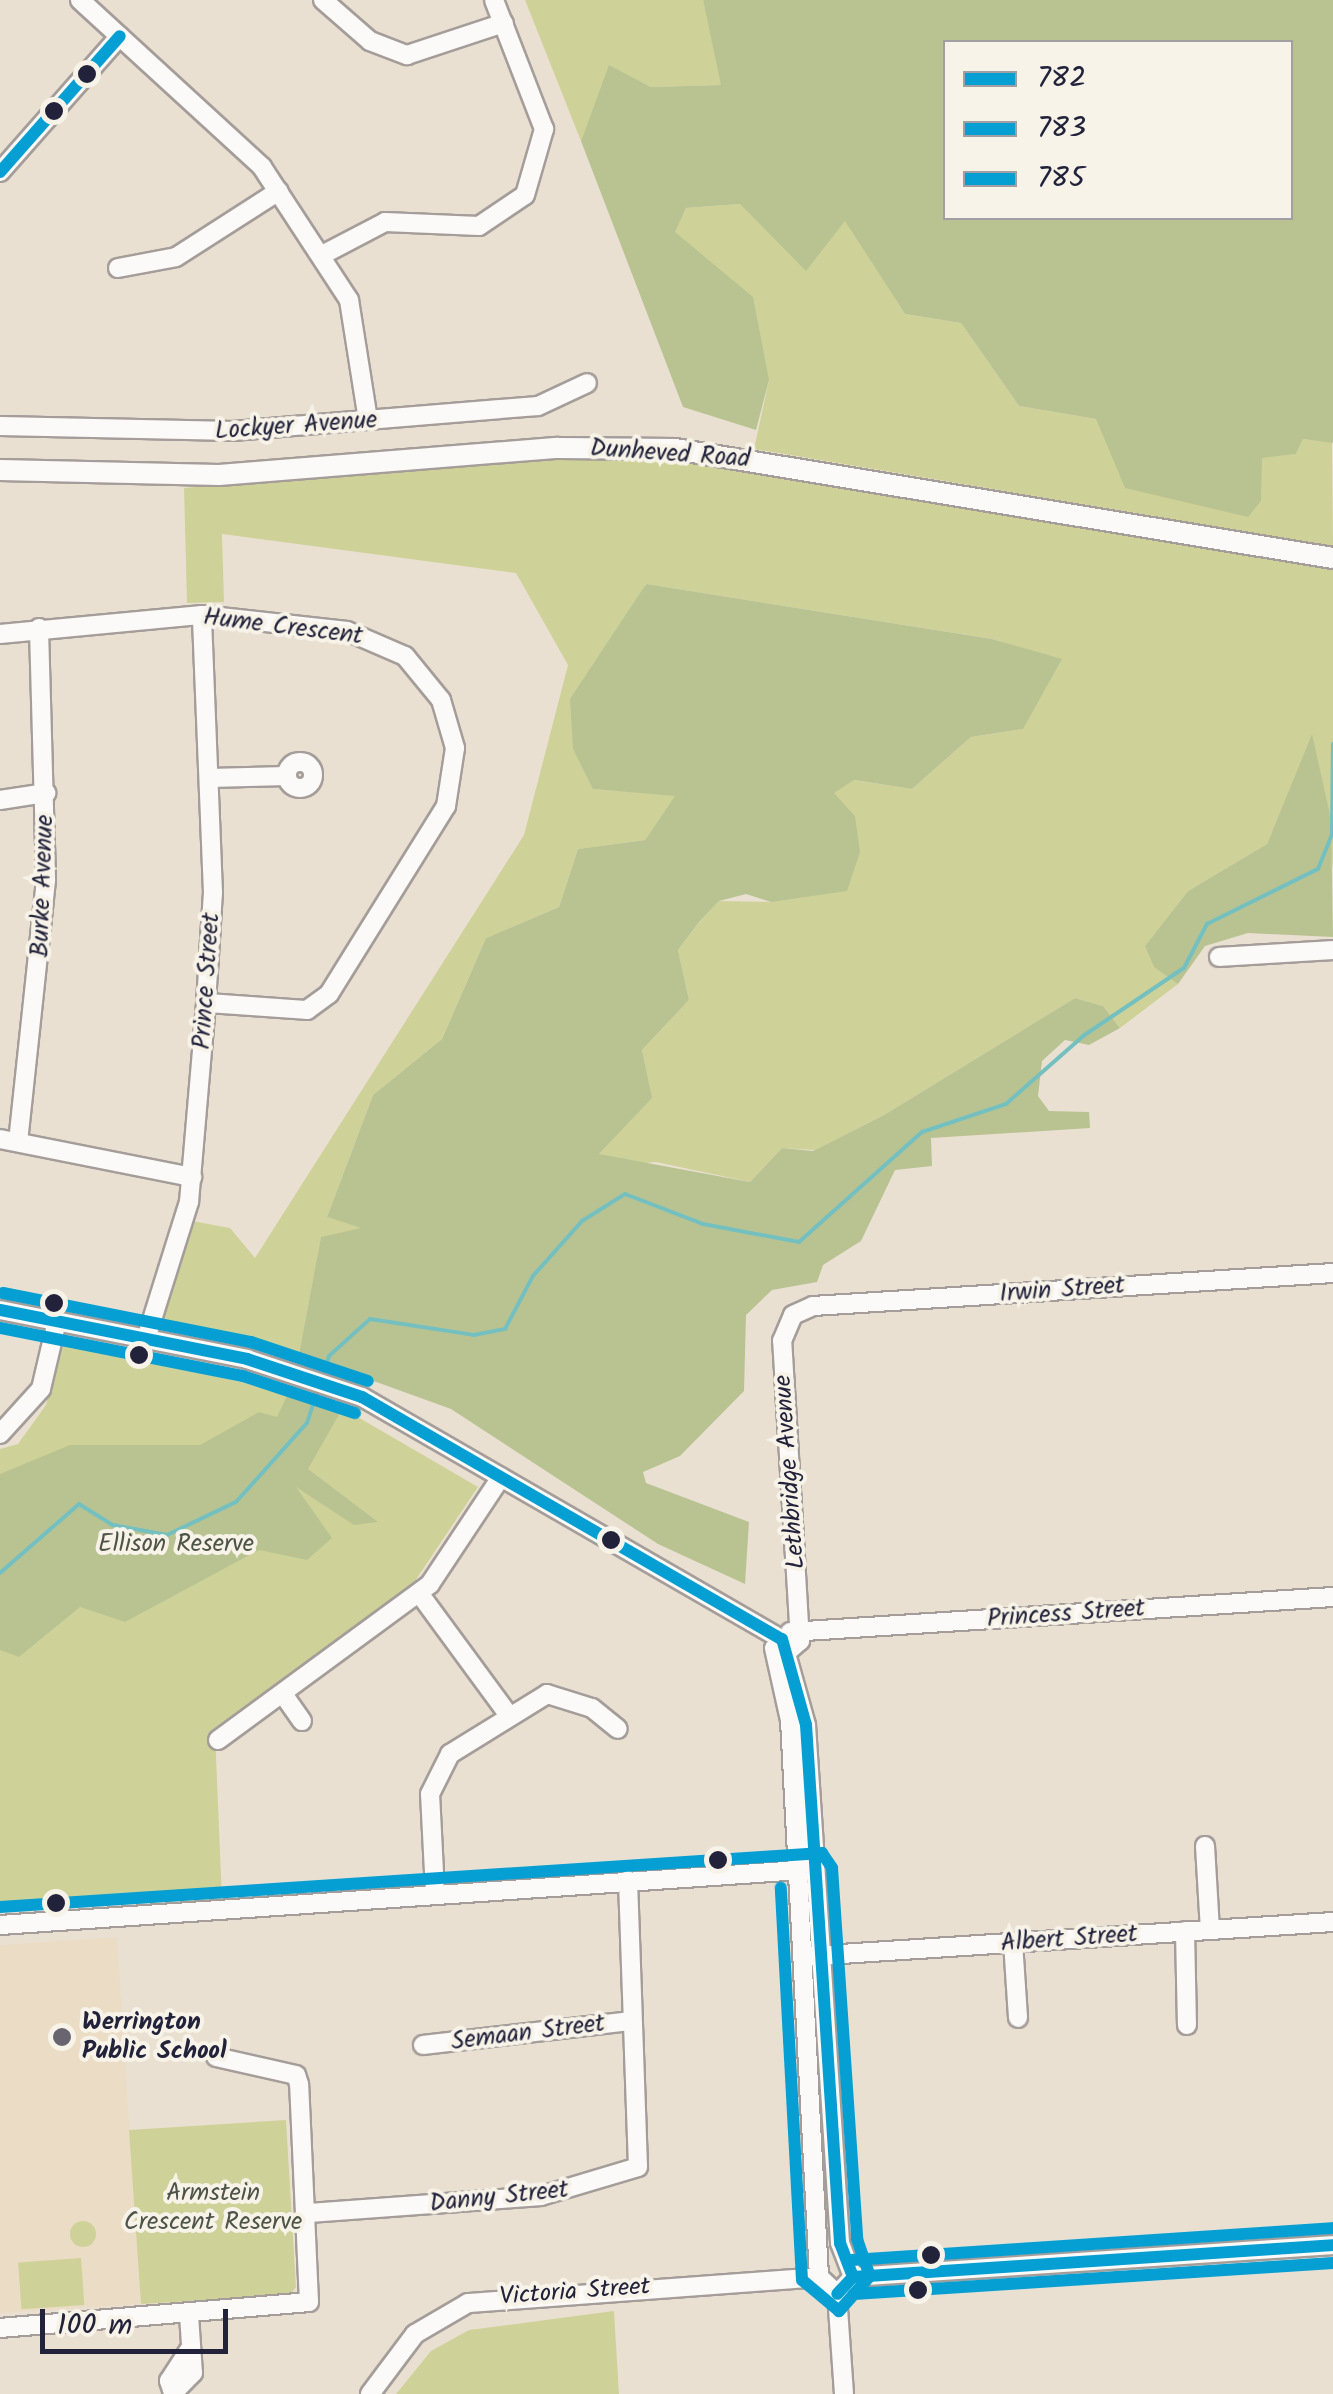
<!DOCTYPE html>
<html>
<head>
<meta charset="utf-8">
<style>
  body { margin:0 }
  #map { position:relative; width:1333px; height:2394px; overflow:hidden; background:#eae0d2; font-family:Kalam,sans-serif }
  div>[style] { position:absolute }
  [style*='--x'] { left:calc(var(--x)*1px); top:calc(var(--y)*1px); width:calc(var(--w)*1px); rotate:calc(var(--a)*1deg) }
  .built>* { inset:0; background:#ebdcc5 }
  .green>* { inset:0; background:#ced298; transform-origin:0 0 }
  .round { border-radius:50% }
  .forest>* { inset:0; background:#b9c392 }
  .stream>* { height:4px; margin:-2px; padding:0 2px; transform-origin:2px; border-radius:2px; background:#74c0c1 }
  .roads { filter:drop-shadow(2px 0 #a49d99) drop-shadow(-2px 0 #a49d99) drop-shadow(0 2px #a49d99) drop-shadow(0 -2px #a49d99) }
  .minor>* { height:18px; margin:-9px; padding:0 9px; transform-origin:9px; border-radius:9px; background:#fcfaf8 }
  .minor>.ring { margin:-9px; padding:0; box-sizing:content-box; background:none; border:18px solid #fcfaf8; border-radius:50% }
  .major>* { height:20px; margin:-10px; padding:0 10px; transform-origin:10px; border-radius:10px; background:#fcfaf8 }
  .bus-1>* { height:12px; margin:-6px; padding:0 6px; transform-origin:6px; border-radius:6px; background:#059fd4 }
  .bus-2>* { height:12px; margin:-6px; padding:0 6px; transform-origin:6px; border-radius:6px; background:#059fd4 }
  .bus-3>* { height:12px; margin:-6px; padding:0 6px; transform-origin:6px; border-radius:6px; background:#059fd4 }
  .dots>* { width:28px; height:28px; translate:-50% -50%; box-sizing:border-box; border:5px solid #f7f3e8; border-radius:50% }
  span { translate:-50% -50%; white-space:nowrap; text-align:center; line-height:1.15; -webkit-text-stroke:8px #f7f3e8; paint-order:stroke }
  .street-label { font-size:25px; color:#22223b }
  .park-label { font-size:25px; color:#4f5449 }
  .poi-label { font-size:25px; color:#22223b; font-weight:700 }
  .left { translate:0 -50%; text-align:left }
  .legend { position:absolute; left:943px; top:40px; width:350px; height:180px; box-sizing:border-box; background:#f7f3e8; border:2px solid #a29fa3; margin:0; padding:12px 18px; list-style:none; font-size:30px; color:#22223b }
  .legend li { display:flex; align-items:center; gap:20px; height:50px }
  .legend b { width:50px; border:2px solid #a29fa3 }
  .scale { position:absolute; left:40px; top:2309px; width:188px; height:45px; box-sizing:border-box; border:5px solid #22223b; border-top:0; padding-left:12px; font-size:30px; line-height:35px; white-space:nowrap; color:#22223b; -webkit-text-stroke:8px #f7f3e8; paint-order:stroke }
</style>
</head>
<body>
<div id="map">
  <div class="built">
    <div style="clip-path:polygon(117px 1937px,141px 2304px,0 2313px,0 1945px)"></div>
  </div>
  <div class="green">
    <div style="clip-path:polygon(525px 0,703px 0,722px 85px,651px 87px,610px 66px,581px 141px)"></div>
    <div style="clip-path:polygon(741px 204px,845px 220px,905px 314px,961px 323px,1019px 406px,1096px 419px,1261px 501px,1261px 457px,1296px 454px,1303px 439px,1332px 442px,1333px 546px,754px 449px,769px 380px,674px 232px,686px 208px)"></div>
    <div style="clip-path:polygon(546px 457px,726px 465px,1333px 569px,1333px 869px,1312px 737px,1267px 844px,1188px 891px,1146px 945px,1178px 984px,1120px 1028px,1103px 1006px,1075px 998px,884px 1115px,815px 1150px,782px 1148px,750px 1182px,656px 1162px,622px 1165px,599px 1154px,651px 1098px,642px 1050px,689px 1000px,678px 950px,699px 922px,719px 901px,771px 902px,833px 793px,853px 780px,912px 789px,971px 737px,1022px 729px,1061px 660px,992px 639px,645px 584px,593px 789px,676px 795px,645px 840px,578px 849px,559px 907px,486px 938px,442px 1039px,373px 1095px,327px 1217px,364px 1228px,321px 1238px,298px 1360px,169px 1329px,161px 1318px,192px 1221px,230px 1228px,255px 1258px,524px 835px,568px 665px,516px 573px,222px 534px,224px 602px,187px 603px,184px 488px)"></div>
    <div style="clip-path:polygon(63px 1343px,332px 1402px,478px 1487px,413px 1584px,215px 1732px,222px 1899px,0 1911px,0 1449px,18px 1444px,46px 1405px)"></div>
    <div style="clip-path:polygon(286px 2120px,296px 2287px,290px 2295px,141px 2304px,129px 2130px)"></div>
    <div class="round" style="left:70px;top:2221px;width:26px;height:26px"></div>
    <div style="left:81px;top:2258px;width:47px;height:63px;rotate:86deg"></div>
    <div style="clip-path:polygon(614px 2311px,619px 2394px,396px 2394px,431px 2351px,469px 2330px)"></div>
  </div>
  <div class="forest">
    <div style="clip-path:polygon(evenodd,703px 0,1333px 0,1333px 443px,1303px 439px,1296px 454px,1262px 458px,1261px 501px,1248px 517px,1125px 488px,1096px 419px,1019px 406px,961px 323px,905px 314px,845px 221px,806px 271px,740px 204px,686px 208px,675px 232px,753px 297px,769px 380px,756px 430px,683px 407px,581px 141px,609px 65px,651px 87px,721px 85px,703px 0,946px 42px,1290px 42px,1290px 218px,946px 218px,946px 42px)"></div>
    <div style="clip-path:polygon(646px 584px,992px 639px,1062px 659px,1023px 729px,971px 737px,912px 789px,854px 780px,834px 793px,855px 816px,860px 852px,847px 891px,771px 902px,746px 894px,719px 901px,699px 922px,678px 950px,689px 1000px,642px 1050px,652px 1098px,599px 1154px,750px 1182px,782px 1148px,813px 1151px,884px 1115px,1075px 998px,1103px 1006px,1120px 1028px,1089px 1045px,1065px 1040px,1042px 1061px,1038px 1096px,1049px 1111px,1089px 1112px,1090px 1128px,931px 1138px,932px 1166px,895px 1170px,861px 1241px,823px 1265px,817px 1282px,772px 1290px,746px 1315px,744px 1391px,680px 1456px,643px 1472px,646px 1483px,749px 1522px,745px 1584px,658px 1544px,451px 1409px,299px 1354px,321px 1237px,361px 1228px,327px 1217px,373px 1095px,442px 1039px,486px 938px,559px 907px,578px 849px,645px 840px,675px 796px,593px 789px,573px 749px,570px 699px)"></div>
    <div style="clip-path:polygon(1312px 734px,1331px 819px,1333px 937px,1248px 933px,1205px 946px,1178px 984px,1154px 967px,1145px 946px,1188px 891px,1267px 844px)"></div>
    <div style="clip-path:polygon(287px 1396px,341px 1411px,308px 1469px,378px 1522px,354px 1525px,296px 1487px,332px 1538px,307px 1560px,259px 1550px,125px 1622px,80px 1607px,19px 1657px,0 1650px,0 1474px,70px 1445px,200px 1445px,259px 1412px,277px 1417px)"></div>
  </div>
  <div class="stream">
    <div style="--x:322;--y:1378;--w:23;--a:-72"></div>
    <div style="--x:329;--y:1356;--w:55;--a:-42.1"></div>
    <div style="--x:370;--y:1319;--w:105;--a:8.7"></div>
    <div style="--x:474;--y:1335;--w:32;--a:-11"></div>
    <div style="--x:505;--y:1329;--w:60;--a:-62.2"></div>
    <div style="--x:533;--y:1276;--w:74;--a:-48.3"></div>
    <div style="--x:582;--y:1221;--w:51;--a:-32.1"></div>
    <div style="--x:625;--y:1194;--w:84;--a:21"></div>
    <div style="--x:703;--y:1224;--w:98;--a:10.6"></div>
    <div style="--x:799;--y:1242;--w:165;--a:-41.8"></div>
    <div style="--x:922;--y:1132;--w:89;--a:-18.4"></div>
    <div style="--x:1006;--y:1104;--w:103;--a:-41.4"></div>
    <div style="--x:1083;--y:1036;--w:122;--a:-34"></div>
    <div style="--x:1184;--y:968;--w:50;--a:-62.4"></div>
    <div style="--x:1207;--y:924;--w:124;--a:-26.4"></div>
    <div style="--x:1318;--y:869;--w:37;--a:-68"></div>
    <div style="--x:1332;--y:835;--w:91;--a:-89.4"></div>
    <div style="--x:0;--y:1573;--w:105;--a:-41.1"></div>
    <div style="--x:79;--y:1504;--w:40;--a:32"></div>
    <div style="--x:113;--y:1525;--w:55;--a:10.5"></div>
    <div style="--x:167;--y:1535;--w:76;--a:-25.6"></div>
    <div style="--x:236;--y:1502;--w:106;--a:-48.1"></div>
    <div style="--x:307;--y:1423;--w:38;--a:-72"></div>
  </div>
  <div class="roads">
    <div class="minor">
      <div style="--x:80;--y:0;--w:247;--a:42.5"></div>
      <div style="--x:262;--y:167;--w:159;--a:56.8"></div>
      <div style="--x:349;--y:300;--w:121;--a:81"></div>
      <div style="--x:323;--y:0;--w:62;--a:41.1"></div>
      <div style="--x:370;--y:41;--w:40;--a:21"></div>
      <div style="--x:407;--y:55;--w:102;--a:-18.3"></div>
      <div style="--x:0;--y:172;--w:181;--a:-48.6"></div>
      <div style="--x:322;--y:255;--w:71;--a:-27.6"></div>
      <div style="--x:385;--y:222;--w:94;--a:2.4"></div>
      <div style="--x:479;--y:226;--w:55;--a:-34"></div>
      <div style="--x:525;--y:195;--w:69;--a:-73.9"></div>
      <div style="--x:544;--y:129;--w:138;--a:-111.2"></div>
      <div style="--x:118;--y:268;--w:59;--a:-10.7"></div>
      <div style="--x:176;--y:257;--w:122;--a:-32.7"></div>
      <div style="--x:0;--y:426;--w:233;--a:1.2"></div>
      <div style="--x:233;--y:431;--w:306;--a:-4.7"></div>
      <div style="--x:538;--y:406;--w:54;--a:-25.1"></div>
      <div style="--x:0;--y:634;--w:203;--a:-5.4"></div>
      <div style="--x:202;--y:615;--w:146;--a:6.3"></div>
      <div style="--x:347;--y:631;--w:63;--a:23.3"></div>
      <div style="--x:405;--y:656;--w:57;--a:50.7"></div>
      <div style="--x:441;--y:700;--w:50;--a:73.7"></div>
      <div style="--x:455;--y:748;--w:59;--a:98.8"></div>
      <div style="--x:446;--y:806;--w:221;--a:121.9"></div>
      <div style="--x:329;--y:994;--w:27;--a:144"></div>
      <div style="--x:307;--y:1010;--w:101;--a:-176"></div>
      <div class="ring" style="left:287px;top:762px;width:8px;height:8px"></div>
      <div style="--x:209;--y:778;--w:78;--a:-1.5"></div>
      <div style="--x:0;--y:800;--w:47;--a:-8.7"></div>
      <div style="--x:1219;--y:957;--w:114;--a:-3.5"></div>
      <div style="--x:0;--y:1139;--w:196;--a:11.2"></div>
      <div style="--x:18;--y:1142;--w:263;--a:-83.9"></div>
      <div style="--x:46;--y:880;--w:252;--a:-91.6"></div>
      <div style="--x:0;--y:1310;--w:252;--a:11.2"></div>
      <div style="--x:247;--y:1359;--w:121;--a:18.3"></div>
      <div style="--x:362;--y:1397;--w:485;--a:30"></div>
      <div style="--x:782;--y:1639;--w:89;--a:74.4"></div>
      <div style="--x:806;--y:1725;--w:519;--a:86.24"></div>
      <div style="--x:840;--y:2243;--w:36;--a:69"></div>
      <div style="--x:853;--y:2277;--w:23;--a:133"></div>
      <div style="--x:146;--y:1339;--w:144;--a:-72.6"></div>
      <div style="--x:189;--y:1202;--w:200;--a:-85.1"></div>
      <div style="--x:206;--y:1003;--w:110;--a:-86.4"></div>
      <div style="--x:213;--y:893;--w:278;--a:-92.3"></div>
      <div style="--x:0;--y:1434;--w:61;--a:-47.7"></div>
      <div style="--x:41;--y:1389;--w:70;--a:-76.8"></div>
      <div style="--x:419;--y:1593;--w:149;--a:53.7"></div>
      <div style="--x:790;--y:1632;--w:544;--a:-3.69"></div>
      <div style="--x:774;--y:1648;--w:74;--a:77.5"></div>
      <div style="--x:790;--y:1720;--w:558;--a:87.02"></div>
      <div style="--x:819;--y:2277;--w:25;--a:43"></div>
      <div style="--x:779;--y:1659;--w:28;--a:-41"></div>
      <div style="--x:800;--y:1641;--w:301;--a:-93.4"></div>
      <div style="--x:782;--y:1341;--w:28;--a:-67"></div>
      <div style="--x:793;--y:1315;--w:22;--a:-24"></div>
      <div style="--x:813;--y:1306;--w:521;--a:-3.63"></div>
      <div style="--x:283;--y:1694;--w:33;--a:55"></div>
      <div style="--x:218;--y:1740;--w:263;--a:-36.3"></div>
      <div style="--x:430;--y:1584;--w:128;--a:-56.4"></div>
      <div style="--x:1205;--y:1846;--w:84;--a:86.6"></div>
      <div style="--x:435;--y:1892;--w:98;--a:-92.9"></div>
      <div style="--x:430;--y:1794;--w:45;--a:-63.4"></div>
      <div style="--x:450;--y:1754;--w:114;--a:-31.7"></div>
      <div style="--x:547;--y:1694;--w:47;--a:17.3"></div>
      <div style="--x:592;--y:1708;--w:33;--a:39"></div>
      <div style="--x:0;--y:1925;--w:817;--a:-3.93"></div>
      <div style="--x:1185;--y:1931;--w:94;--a:88.8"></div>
      <div style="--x:1013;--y:1942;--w:76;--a:86.2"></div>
      <div style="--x:810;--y:1956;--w:524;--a:-3.72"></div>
      <div style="--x:423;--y:2045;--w:210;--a:-6.6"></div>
      <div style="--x:309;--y:2213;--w:233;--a:-4.2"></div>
      <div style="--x:541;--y:2196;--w:101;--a:-16.6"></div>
      <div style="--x:638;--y:2167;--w:287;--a:-92"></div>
      <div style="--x:853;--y:2277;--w:481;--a:-3.8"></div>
      <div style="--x:837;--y:2294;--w:100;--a:86"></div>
      <div style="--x:189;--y:2315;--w:58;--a:86.1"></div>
      <div style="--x:193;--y:2373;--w:28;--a:135"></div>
      <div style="--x:173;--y:2393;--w:13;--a:-108"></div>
      <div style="--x:169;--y:2381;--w:40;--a:-57.1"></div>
      <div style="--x:0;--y:2328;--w:310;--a:-4.8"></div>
      <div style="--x:309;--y:2302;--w:218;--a:-92.6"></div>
      <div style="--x:299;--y:2084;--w:9;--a:-108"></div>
      <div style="--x:296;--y:2075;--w:82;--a:-167.3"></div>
      <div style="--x:370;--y:2394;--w:75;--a:-53.1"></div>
      <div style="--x:415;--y:2334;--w:61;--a:-30.3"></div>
      <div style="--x:468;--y:2303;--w:352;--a:-4.2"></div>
    </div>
    <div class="major">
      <div style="--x:0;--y:470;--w:219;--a:1.3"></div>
      <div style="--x:219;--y:475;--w:340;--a:-4.6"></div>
      <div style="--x:558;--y:448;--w:117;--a:0.5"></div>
      <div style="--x:675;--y:449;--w:667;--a:9.41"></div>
    </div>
  </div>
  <div class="bus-1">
    <div style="--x:0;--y:172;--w:181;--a:-48.6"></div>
    <div style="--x:0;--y:1310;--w:252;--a:11.2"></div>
    <div style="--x:247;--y:1359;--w:121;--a:18.3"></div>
    <div style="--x:362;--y:1397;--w:485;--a:30"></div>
    <div style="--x:782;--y:1639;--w:89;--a:74.4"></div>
    <div style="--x:806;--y:1725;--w:519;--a:86.24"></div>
    <div style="--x:840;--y:2243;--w:36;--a:69"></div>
    <div style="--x:853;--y:2277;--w:23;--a:133"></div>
    <div style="--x:853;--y:2277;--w:481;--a:-3.8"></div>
  </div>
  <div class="bus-2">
    <div style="--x:3;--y:1293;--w:253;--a:11.2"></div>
    <div style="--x:251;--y:1342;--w:123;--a:18.4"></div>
    <div style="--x:0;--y:1328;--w:248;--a:11.2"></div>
    <div style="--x:243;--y:1376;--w:118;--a:18.3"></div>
    <div style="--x:854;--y:2294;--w:480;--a:-3.7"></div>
  </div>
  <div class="bus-3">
    <div style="--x:0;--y:1907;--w:824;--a:-3.76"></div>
    <div style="--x:822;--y:1853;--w:18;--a:56"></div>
    <div style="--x:832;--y:1868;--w:372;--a:86.1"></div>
    <div style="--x:857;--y:2239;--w:39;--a:71"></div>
    <div style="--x:870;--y:2276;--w:47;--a:131.5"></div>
    <div style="--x:839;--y:2311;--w:48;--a:-140"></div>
    <div style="--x:802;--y:2280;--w:393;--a:-93.1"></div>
    <div style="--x:852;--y:2260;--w:481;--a:-3.8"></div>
  </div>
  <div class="dots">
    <div style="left:87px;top:74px;background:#22223b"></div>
    <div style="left:54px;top:111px;background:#22223b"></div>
    <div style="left:54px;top:1303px;background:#22223b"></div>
    <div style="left:139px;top:1355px;background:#22223b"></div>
    <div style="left:611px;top:1540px;background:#22223b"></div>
    <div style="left:718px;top:1860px;background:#22223b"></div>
    <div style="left:56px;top:1903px;background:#22223b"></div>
    <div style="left:62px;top:2037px;background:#686470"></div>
    <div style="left:931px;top:2255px;background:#22223b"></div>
    <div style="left:918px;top:2290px;background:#22223b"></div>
  </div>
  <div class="street-label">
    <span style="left:296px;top:426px;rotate:-4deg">Lockyer Avenue</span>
    <span style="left:670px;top:454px;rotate:4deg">Dunheved Road</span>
    <span style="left:283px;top:627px;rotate:7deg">Hume Crescent</span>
    <span style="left:43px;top:886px;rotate:-88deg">Burke Avenue</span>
    <span style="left:207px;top:981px;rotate:-86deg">Prince Street</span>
    <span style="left:1062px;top:1290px;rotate:-4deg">Irwin Street</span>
    <span style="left:790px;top:1472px;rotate:-94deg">Lethbridge Avenue</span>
    <span style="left:1066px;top:1614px;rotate:-4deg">Princess Street</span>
    <span style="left:1069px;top:1939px;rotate:-4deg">Albert Street</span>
    <span style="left:528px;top:2033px;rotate:-7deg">Semaan Street</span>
    <span style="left:499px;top:2197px;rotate:-6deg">Danny Street</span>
    <span style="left:575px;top:2292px;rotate:-4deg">Victoria Street</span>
  </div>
  <div class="park-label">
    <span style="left:176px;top:1544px">Ellison Reserve</span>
    <span style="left:213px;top:2208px">Armstein<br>Crescent Reserve</span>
  </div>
  <div class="poi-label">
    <span class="left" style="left:82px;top:2037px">Werrington<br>Public School</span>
  </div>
  <ul class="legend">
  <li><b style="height:12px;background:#059fd4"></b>782</li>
  <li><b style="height:12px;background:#059fd4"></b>783</li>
  <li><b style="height:12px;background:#059fd4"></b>785</li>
  </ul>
  <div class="scale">100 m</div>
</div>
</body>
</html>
